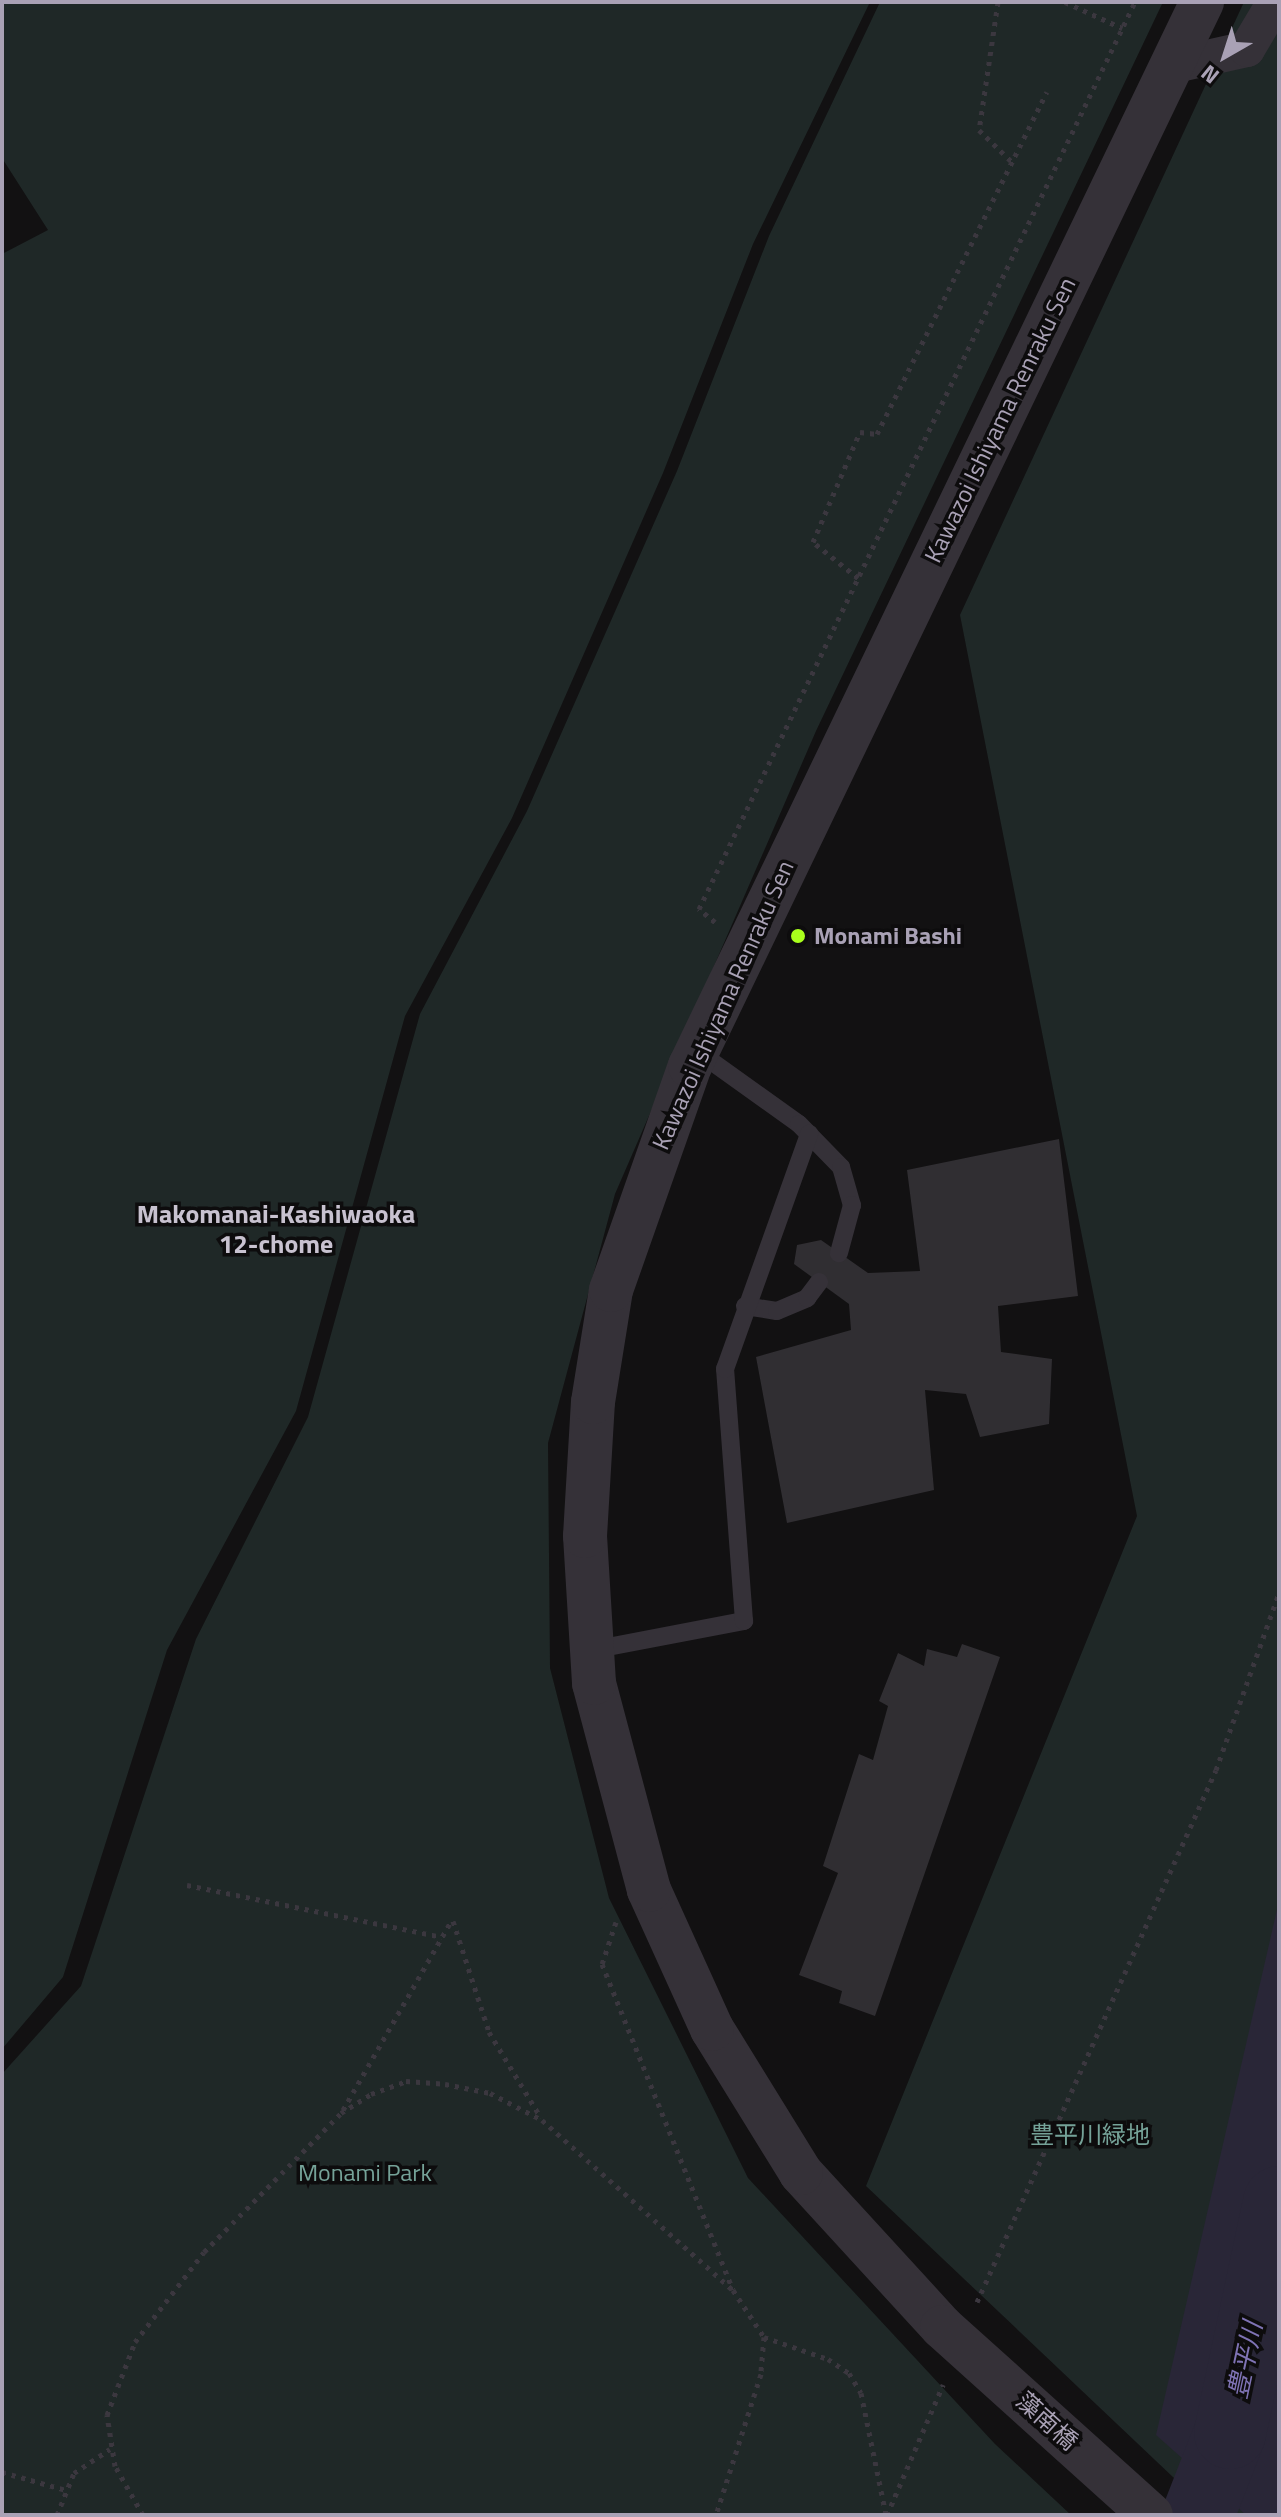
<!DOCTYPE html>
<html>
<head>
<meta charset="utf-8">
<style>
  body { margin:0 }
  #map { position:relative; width:1281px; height:2517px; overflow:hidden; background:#121112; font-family:"Titillium Web","Noto Sans JP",sans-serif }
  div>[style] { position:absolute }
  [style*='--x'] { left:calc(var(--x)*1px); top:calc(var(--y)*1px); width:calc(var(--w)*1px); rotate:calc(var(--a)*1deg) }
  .green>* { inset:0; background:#1f2827 }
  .water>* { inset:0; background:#292637 }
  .river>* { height:72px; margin:-36px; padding:0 36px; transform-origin:36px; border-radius:36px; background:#292637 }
  .building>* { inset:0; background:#302e32 }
  .path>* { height:5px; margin-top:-2.5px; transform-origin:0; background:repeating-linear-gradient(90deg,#3b373f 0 4px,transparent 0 10px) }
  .service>* { height:18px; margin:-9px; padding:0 9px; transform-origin:9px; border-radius:9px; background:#353138 }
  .minor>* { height:36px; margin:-18px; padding:0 18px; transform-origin:18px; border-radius:18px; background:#353138 }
  .tertiary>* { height:44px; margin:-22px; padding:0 22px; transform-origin:22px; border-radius:22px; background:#353138 }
  .tertiary-bridge>* { height:44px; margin:-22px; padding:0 22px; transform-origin:22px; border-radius:22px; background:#353138 }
  .dots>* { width:22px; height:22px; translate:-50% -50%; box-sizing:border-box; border:4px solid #0d0c0d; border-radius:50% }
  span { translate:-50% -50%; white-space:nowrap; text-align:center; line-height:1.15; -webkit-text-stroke:7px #0d0c0d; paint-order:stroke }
  .street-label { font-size:24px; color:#a9a1b5 }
  .poi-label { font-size:24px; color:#a9a1b5; font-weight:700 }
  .left { translate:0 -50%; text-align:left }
  .park-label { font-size:24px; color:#75a298 }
  .neighbourhood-label { font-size:26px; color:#c8c2d0; font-weight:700 }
  .water-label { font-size:26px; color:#7f73b4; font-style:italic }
  .frame { position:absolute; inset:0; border:4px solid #a9a1b5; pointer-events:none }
  .north { position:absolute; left:1185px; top:16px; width:80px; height:80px; -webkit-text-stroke:6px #0d0c0d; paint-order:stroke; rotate:219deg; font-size:22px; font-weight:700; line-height:32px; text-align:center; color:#a9a1b5 }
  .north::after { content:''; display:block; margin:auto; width:28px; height:36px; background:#a9a1b5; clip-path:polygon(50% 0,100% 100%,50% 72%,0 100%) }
</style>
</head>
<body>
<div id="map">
  <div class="green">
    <div style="clip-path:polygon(2px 2px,870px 2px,753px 244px,663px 473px,512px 818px,405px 1016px,296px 1411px,167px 1650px,63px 1977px,2px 2049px,2px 254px,48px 230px,2px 158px)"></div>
    <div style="clip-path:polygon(880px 2px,1163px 2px,816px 731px,615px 1194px,548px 1443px,550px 1668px,609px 1898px,748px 2178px,995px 2444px,1071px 2515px,2px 2515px,2px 2074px,81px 1986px,196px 1639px,308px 1417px,420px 1014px,527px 811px,677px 471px,769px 236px)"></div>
    <div style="clip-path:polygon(1244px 2px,1279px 2px,1279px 2515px,1213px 2515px,866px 2186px,1137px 1516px,960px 615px)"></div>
  </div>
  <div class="water">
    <div style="clip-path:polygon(1279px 1901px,1279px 2515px,1246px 2515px,1156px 2435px)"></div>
  </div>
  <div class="river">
    <div style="--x:1198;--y:2515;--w:88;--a:-68.7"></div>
    <div style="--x:1230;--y:2433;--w:236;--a:-78"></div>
  </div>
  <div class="building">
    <div style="clip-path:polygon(1059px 1139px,1078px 1296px,998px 1306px,1001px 1352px,1052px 1359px,1049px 1424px,980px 1437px,966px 1394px,925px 1390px,934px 1490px,787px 1523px,756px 1357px,851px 1330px,849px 1304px,794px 1264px,797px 1245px,821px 1240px,868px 1273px,920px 1271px,907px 1170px)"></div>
    <div style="clip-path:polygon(962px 1644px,1000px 1657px,875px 2016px,839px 2003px,842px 1991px,799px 1975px,838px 1873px,823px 1866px,859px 1754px,873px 1760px,888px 1706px,879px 1701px,898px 1653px,924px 1666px,927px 1649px,957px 1657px)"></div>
  </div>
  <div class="path">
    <div style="--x:998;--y:2;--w:129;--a:98.4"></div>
    <div style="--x:979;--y:130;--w:46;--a:44.1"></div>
    <div style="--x:1065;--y:2;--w:63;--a:24.5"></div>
    <div style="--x:858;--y:578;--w:58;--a:-141.3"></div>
    <div style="--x:813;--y:542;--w:120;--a:-66.9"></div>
    <div style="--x:860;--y:432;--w:17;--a:7"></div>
    <div style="--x:877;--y:434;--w:382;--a:-63.6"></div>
    <div style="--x:715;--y:922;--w:21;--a:-141"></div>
    <div style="--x:699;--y:909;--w:1006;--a:-64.33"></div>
    <div style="--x:187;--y:1885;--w:260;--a:11.5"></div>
    <div style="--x:453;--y:1921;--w:117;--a:72"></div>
    <div style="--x:489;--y:2032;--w:100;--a:58.8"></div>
    <div style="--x:616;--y:1922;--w:44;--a:108.4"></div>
    <div style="--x:602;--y:1964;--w:351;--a:68.1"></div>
    <div style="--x:733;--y:2290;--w:56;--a:56.6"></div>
    <div style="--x:764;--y:2337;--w:37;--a:95"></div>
    <div style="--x:761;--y:2374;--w:148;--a:107.7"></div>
    <div style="--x:343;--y:2110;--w:219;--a:-60.2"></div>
    <div style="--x:977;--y:2302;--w:583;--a:-65.81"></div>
    <div style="--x:1216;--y:1770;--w:188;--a:-70.4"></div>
    <div style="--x:764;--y:2337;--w:68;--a:19"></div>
    <div style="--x:828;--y:2359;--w:25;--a:34"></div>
    <div style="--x:849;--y:2373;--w:23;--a:59"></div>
    <div style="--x:861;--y:2393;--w:125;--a:78.4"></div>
    <div style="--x:2;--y:2472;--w:66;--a:15.7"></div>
    <div style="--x:57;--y:2515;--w:45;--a:-68"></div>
    <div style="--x:74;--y:2473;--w:43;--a:-33.7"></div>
    <div style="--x:143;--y:2515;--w:56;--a:-119.7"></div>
    <div style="--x:115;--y:2466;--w:52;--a:-98.9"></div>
    <div style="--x:107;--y:2415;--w:78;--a:-69"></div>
    <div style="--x:135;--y:2342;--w:113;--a:-52.5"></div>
    <div style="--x:204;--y:2252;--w:195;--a:-45.4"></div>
    <div style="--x:341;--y:2113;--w:36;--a:-32"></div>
    <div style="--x:371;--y:2094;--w:37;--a:-20"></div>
    <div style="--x:406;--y:2081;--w:39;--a:4"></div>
    <div style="--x:445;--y:2084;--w:46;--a:11.3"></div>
    <div style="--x:490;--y:2093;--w:59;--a:27.4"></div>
    <div style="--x:542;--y:2120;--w:256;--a:41.7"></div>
    <div style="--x:887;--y:2515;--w:142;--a:-66.7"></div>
  </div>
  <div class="service">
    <div style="--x:697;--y:1051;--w:125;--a:35.6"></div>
    <div style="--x:799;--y:1124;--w:60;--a:45.7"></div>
    <div style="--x:841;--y:1167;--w:40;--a:74"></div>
    <div style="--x:852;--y:1205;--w:50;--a:105.2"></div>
    <div style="--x:745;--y:1306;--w:32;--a:9"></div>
    <div style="--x:777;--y:1311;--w:33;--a:-23"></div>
    <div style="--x:807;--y:1298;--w:20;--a:-53"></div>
    <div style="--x:592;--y:1650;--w:155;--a:-10.8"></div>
    <div style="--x:744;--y:1621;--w:253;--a:-94.3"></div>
    <div style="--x:725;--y:1369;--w:250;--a:-70.3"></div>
  </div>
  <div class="minor">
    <div style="--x:1171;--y:66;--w:78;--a:-12.6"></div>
    <div style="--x:1247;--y:49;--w:55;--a:-59.2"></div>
  </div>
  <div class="tertiary">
    <div style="--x:942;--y:2327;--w:209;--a:-132.5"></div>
    <div style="--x:801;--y:2173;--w:169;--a:-121.7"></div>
    <div style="--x:712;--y:2029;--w:153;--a:-114.4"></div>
    <div style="--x:649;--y:1890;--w:214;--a:-104.9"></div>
    <div style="--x:594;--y:1683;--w:147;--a:-93.5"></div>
    <div style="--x:585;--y:1536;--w:134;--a:-86.6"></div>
    <div style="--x:593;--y:1402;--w:113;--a:-80.9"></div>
    <div style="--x:611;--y:1290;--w:238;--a:-70.6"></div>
    <div style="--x:690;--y:1066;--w:1181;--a:-64.3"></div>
  </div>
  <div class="tertiary-bridge">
    <div style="--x:942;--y:2327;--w:281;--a:42"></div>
  </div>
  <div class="dots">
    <div style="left:798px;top:936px;background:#a9ff1c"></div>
  </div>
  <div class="street-label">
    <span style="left:1000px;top:420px;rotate:-64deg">Kawazoi Ishiyama Renraku Sen</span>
    <span style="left:723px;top:1005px;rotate:-66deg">Kawazoi Ishiyama Renraku Sen</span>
    <span style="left:1047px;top:2421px;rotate:42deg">藻南橋</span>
  </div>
  <div class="poi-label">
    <span class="left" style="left:814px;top:936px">Monami Bashi</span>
  </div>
  <div class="park-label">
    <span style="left:1090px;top:2135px">豊平川緑地</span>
    <span style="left:365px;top:2173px">Monami Park</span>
  </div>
  <div class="neighbourhood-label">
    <span style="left:276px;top:1229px">Makomanai-Kashiwaoka<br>12-chome</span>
  </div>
  <div class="water-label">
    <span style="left:1245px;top:2360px;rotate:-78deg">豊平川</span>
  </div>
  <div class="frame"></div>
  <div class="north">N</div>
</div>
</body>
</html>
